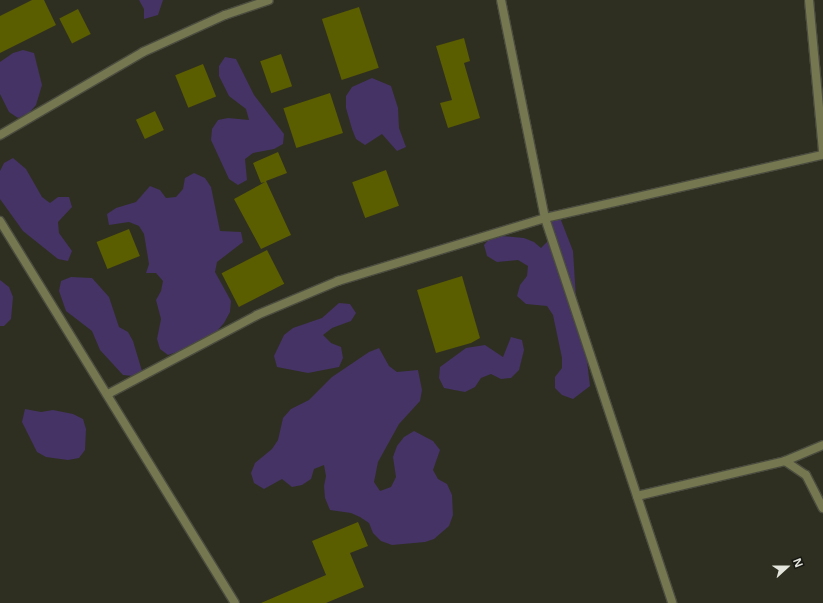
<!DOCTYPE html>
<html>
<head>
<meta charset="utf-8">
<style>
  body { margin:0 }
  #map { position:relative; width:823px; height:603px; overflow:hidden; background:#2e2f21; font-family:"Open Sans",sans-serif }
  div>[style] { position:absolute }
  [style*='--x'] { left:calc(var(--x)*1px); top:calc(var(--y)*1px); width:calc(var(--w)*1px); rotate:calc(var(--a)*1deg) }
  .green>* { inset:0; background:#443364 }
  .building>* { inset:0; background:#5a5d00; transform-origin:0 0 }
  .roads { filter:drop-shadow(1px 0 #4b4c3f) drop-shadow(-1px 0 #4b4c3f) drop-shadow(0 1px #4b4c3f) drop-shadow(0 -1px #4b4c3f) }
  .street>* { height:8px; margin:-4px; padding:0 4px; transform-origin:4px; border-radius:4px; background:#74774f }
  span { translate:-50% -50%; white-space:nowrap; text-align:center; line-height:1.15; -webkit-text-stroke:3px #161711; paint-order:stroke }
  .north { position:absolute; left:767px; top:547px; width:40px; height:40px; -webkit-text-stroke:3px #161711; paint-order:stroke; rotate:69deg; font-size:11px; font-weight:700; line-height:16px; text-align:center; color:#e4e5dc }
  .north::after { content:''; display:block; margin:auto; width:14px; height:18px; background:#e4e5dc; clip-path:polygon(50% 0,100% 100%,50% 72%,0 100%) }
</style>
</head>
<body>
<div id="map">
  <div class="green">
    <div style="clip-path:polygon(139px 0,163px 0,158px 15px,144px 19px,144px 9px)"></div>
    <div style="clip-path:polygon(23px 50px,34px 53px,42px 85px,36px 105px,29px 113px,18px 118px,9px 112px,0 94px,0 62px,13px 53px)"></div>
    <div style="clip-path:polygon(225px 57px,236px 59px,254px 95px,284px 134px,283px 144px,274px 149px,253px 153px,245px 159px,247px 180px,238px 185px,229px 179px,211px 140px,212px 129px,218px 120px,228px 118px,249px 120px,246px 109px,229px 96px,219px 76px,219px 66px)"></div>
    <div style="clip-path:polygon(372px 78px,391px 86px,398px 108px,399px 128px,406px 147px,397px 151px,382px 134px,365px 145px,356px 139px,352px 129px,346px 108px,346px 96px,352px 87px)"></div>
    <div style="clip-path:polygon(13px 158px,26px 169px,42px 197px,50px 203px,58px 197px,69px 197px,72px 207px,58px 222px,59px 233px,72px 251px,68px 261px,58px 259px,23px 231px,0 199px,0 171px,4px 163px)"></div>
    <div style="clip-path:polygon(194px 173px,205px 178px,211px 187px,220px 231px,241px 232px,243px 242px,217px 262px,215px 272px,231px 301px,230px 312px,224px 323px,217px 331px,189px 348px,168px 355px,160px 349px,157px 339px,161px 319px,156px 300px,161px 291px,163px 281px,156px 273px,146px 273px,149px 264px,144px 234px,139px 226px,129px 222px,109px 225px,107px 214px,116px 208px,136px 202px,150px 186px,160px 190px,166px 198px,176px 197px,183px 189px,185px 178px)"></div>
    <div style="clip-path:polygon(557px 210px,573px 251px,577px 314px,585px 344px,590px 386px,573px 399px,562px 395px,555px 388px,555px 377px,562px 368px,562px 358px,553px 315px,547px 306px,526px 304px,517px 296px,520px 285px,527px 276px,528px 266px,518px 260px,497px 262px,487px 256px,484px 245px,491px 237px,502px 236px,524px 238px,534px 242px,541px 248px,549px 240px,541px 220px,547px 212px)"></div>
    <div style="clip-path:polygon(71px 277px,92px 278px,109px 297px,119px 327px,128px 332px,133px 341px,142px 371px,133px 376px,123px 375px,100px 350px,92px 331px,66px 311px,59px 291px,61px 281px)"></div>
    <div style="clip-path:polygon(0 280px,9px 287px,13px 297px,11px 319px,4px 326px,0 326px)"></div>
    <div style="clip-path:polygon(339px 303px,350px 304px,356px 313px,351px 321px,332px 328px,323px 335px,331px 343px,341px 347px,343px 358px,339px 367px,308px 373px,277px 367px,274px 356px,284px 335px,293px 328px,322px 318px)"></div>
    <div style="clip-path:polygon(511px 337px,522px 340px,524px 350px,519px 370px,511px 378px,501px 379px,491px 374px,481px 378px,475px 387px,465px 392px,444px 388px,439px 378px,440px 367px,466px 348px,485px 345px,503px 357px)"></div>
    <div style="clip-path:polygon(379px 348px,389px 366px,397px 372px,418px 370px,422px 390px,420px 401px,399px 424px,378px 462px,374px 482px,380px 491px,391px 487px,396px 477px,393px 457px,397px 446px,404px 437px,414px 431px,433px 441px,440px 450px,433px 470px,438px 479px,447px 484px,452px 495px,453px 515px,449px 526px,434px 539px,425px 542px,392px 545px,381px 541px,373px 533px,369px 523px,360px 517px,351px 513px,330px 510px,325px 498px,324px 486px,326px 476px,324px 465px,314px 469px,311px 479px,302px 485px,292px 487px,282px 479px,264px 489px,254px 483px,251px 473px,255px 463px,272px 449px,278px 440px,283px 418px,291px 409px,309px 400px,332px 377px,369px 352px)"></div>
    <div style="clip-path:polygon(25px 409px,41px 412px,53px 410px,73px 414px,83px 419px,86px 429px,85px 450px,79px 458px,68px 460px,46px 457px,37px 452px,22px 422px)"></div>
  </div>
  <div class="building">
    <div style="clip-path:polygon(32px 0,44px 0,56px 25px,0 53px,0 16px)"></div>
    <div style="left:359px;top:7px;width:64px;height:39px;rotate:72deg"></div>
    <div style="left:78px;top:9px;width:28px;height:21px;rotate:63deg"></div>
    <div style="clip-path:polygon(464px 38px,470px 61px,464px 63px,480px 118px,448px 128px,440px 103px,452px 100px,436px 46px)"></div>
    <div style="left:281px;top:54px;width:34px;height:22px;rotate:71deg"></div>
    <div style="left:203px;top:64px;width:35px;height:30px;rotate:68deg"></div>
    <div style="left:330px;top:93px;width:42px;height:49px;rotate:72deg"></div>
    <div style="left:155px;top:111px;width:21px;height:21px;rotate:65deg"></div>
    <div style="clip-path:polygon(278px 152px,287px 173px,266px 181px,291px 235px,261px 249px,234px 199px,265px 182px,261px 183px,253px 163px)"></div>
    <div style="left:386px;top:170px;width:38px;height:36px;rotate:70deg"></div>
    <div style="left:129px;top:229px;width:29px;height:35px;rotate:68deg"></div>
    <div style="left:267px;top:250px;width:38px;height:51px;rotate:63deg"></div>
    <div style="clip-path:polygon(462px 276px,480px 338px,471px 343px,436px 353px,417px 290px)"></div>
    <div style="clip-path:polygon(358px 522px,368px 546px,350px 553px,364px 587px,326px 603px,261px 603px,326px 575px,312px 541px)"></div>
  </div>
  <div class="roads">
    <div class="street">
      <div style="--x:501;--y:0;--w:222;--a:78.6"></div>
      <div style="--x:545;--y:218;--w:405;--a:71.7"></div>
      <div style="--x:809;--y:0;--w:152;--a:84.7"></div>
      <div style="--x:0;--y:135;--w:165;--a:-30.1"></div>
      <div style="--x:143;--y:52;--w:90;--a:-24.3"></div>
      <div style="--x:225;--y:15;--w:46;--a:-18.8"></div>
      <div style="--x:0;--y:221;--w:448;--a:58.4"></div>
      <div style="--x:108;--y:394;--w:169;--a:-27.9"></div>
      <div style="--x:257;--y:315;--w:88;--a:-22.8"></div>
      <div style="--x:338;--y:281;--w:216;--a:-16.9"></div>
      <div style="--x:545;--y:218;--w:285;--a:-12.8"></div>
      <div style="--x:785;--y:461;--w:25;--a:34"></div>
      <div style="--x:806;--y:475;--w:37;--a:63"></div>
      <div style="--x:637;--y:496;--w:152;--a:-13.3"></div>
      <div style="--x:785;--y:461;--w:41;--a:-22.8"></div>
    </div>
  </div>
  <div class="north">N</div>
</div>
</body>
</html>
